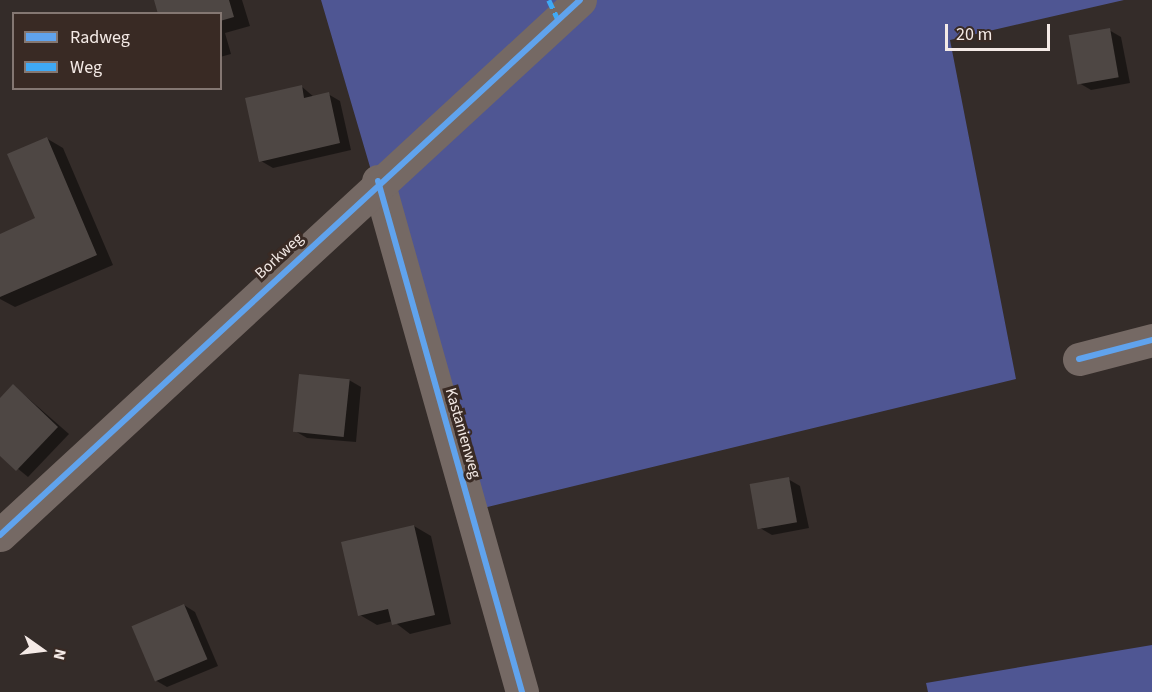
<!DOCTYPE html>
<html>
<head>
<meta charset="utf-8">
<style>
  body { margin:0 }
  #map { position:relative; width:1152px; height:692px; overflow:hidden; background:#342c29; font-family:"Source Sans 3",sans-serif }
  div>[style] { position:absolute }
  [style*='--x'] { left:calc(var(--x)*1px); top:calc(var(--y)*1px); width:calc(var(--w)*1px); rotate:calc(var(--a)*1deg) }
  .forest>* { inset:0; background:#4f5693 }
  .shadow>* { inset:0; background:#0007 }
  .building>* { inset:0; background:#4e4744; transform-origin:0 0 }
  .minor>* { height:33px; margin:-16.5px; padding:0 16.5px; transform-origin:16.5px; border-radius:16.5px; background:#756964 }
  .quiet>* { height:4.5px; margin-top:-2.25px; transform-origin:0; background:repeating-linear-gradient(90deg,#3fa9f5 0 9px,transparent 0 13.5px) }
  .cycleway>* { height:6px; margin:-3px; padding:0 3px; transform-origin:3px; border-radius:3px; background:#60a3ed }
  span { translate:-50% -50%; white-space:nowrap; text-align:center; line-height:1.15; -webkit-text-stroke:6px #392a24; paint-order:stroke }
  .street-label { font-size:16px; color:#f4eae6 }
  .legend { position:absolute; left:12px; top:12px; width:210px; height:78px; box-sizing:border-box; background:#392a24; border:2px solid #847772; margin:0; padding:8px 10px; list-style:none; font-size:18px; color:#f4eae6 }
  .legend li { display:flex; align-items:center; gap:12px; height:30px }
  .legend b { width:30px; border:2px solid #847772 }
  .north { position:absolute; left:12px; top:620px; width:60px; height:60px; -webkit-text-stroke:4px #392a24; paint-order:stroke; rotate:104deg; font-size:16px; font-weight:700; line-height:24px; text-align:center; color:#f4eae6 }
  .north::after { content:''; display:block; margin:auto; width:21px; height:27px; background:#f4eae6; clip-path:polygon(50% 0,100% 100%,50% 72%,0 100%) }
  .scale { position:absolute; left:945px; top:24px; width:105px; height:27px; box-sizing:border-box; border:3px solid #f4eae6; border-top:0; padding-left:8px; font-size:18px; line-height:21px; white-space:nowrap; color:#f4eae6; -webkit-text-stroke:4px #392a24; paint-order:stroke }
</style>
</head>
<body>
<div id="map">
  <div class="forest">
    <div style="clip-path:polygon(321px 0,1124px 0,950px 40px,1016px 379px,471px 511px)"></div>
    <div style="clip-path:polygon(1152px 645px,1152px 692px,928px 692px,926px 683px)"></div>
  </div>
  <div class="shadow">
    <div style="clip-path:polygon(156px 0,242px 0,250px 26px,225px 33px,231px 54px,220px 57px,220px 14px)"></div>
    <div style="clip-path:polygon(1109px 30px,1121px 37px,1130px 83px,1091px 90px,1079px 83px)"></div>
    <div style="clip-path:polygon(301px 86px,314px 97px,328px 94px,340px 101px,351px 150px,273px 168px,261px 161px)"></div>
    <div style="clip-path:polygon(46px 138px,63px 148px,113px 265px,15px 307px,0 299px,0 235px,37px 219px)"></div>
    <div style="clip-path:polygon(349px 380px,361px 387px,356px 442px,307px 438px,295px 431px)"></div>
    <div style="clip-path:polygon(14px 386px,69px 434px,28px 477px,0 454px,0 400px)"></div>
    <div style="clip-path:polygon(788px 479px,800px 486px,809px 528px,772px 535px,760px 528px)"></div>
    <div style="clip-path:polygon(414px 526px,431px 536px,451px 624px,410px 634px,393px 621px,377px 625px,360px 615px)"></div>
    <div style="clip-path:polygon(184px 605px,195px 612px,218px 666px,167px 687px,155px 680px)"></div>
  </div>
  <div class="building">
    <div style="clip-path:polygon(154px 0,229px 0,234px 17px,220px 21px,220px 14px,158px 14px)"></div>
    <div style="left:1110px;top:28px;width:50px;height:42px;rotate:80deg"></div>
    <div style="clip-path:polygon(302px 85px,304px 98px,329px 92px,340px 143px,259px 162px,245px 98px)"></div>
    <div style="clip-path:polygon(47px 137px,97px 255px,0 297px,0 234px,35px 218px,7px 154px)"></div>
    <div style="left:299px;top:374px;width:51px;height:58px;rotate:6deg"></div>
    <div style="clip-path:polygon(13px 384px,58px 427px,16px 471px,0 456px,0 398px)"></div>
    <div style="left:789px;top:477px;width:46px;height:40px;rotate:80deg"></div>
    <div style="clip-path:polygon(414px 525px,435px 615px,392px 625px,388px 609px,358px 616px,341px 542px)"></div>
    <div style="left:184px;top:604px;width:60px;height:57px;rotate:67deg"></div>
  </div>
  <div class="minor">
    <div style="--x:378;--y:181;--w:531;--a:74.26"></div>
    <div style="--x:1079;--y:359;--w:75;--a:-14.6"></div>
    <div style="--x:0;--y:535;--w:789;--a:-42.69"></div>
  </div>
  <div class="quiet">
    <div style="--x:549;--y:0;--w:21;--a:65"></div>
  </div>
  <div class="cycleway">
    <div style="--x:378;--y:181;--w:531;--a:74.26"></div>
    <div style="--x:1079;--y:359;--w:75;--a:-14.6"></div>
    <div style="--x:0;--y:535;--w:789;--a:-42.69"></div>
  </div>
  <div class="street-label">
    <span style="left:279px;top:256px;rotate:-43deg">Borkweg</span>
    <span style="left:463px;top:433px;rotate:74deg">Kastanienweg</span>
  </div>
  <ul class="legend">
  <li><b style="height:8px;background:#60a3ed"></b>Radweg</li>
  <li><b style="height:8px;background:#3fa9f5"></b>Weg</li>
  </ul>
  <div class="north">N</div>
  <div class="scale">20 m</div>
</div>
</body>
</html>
